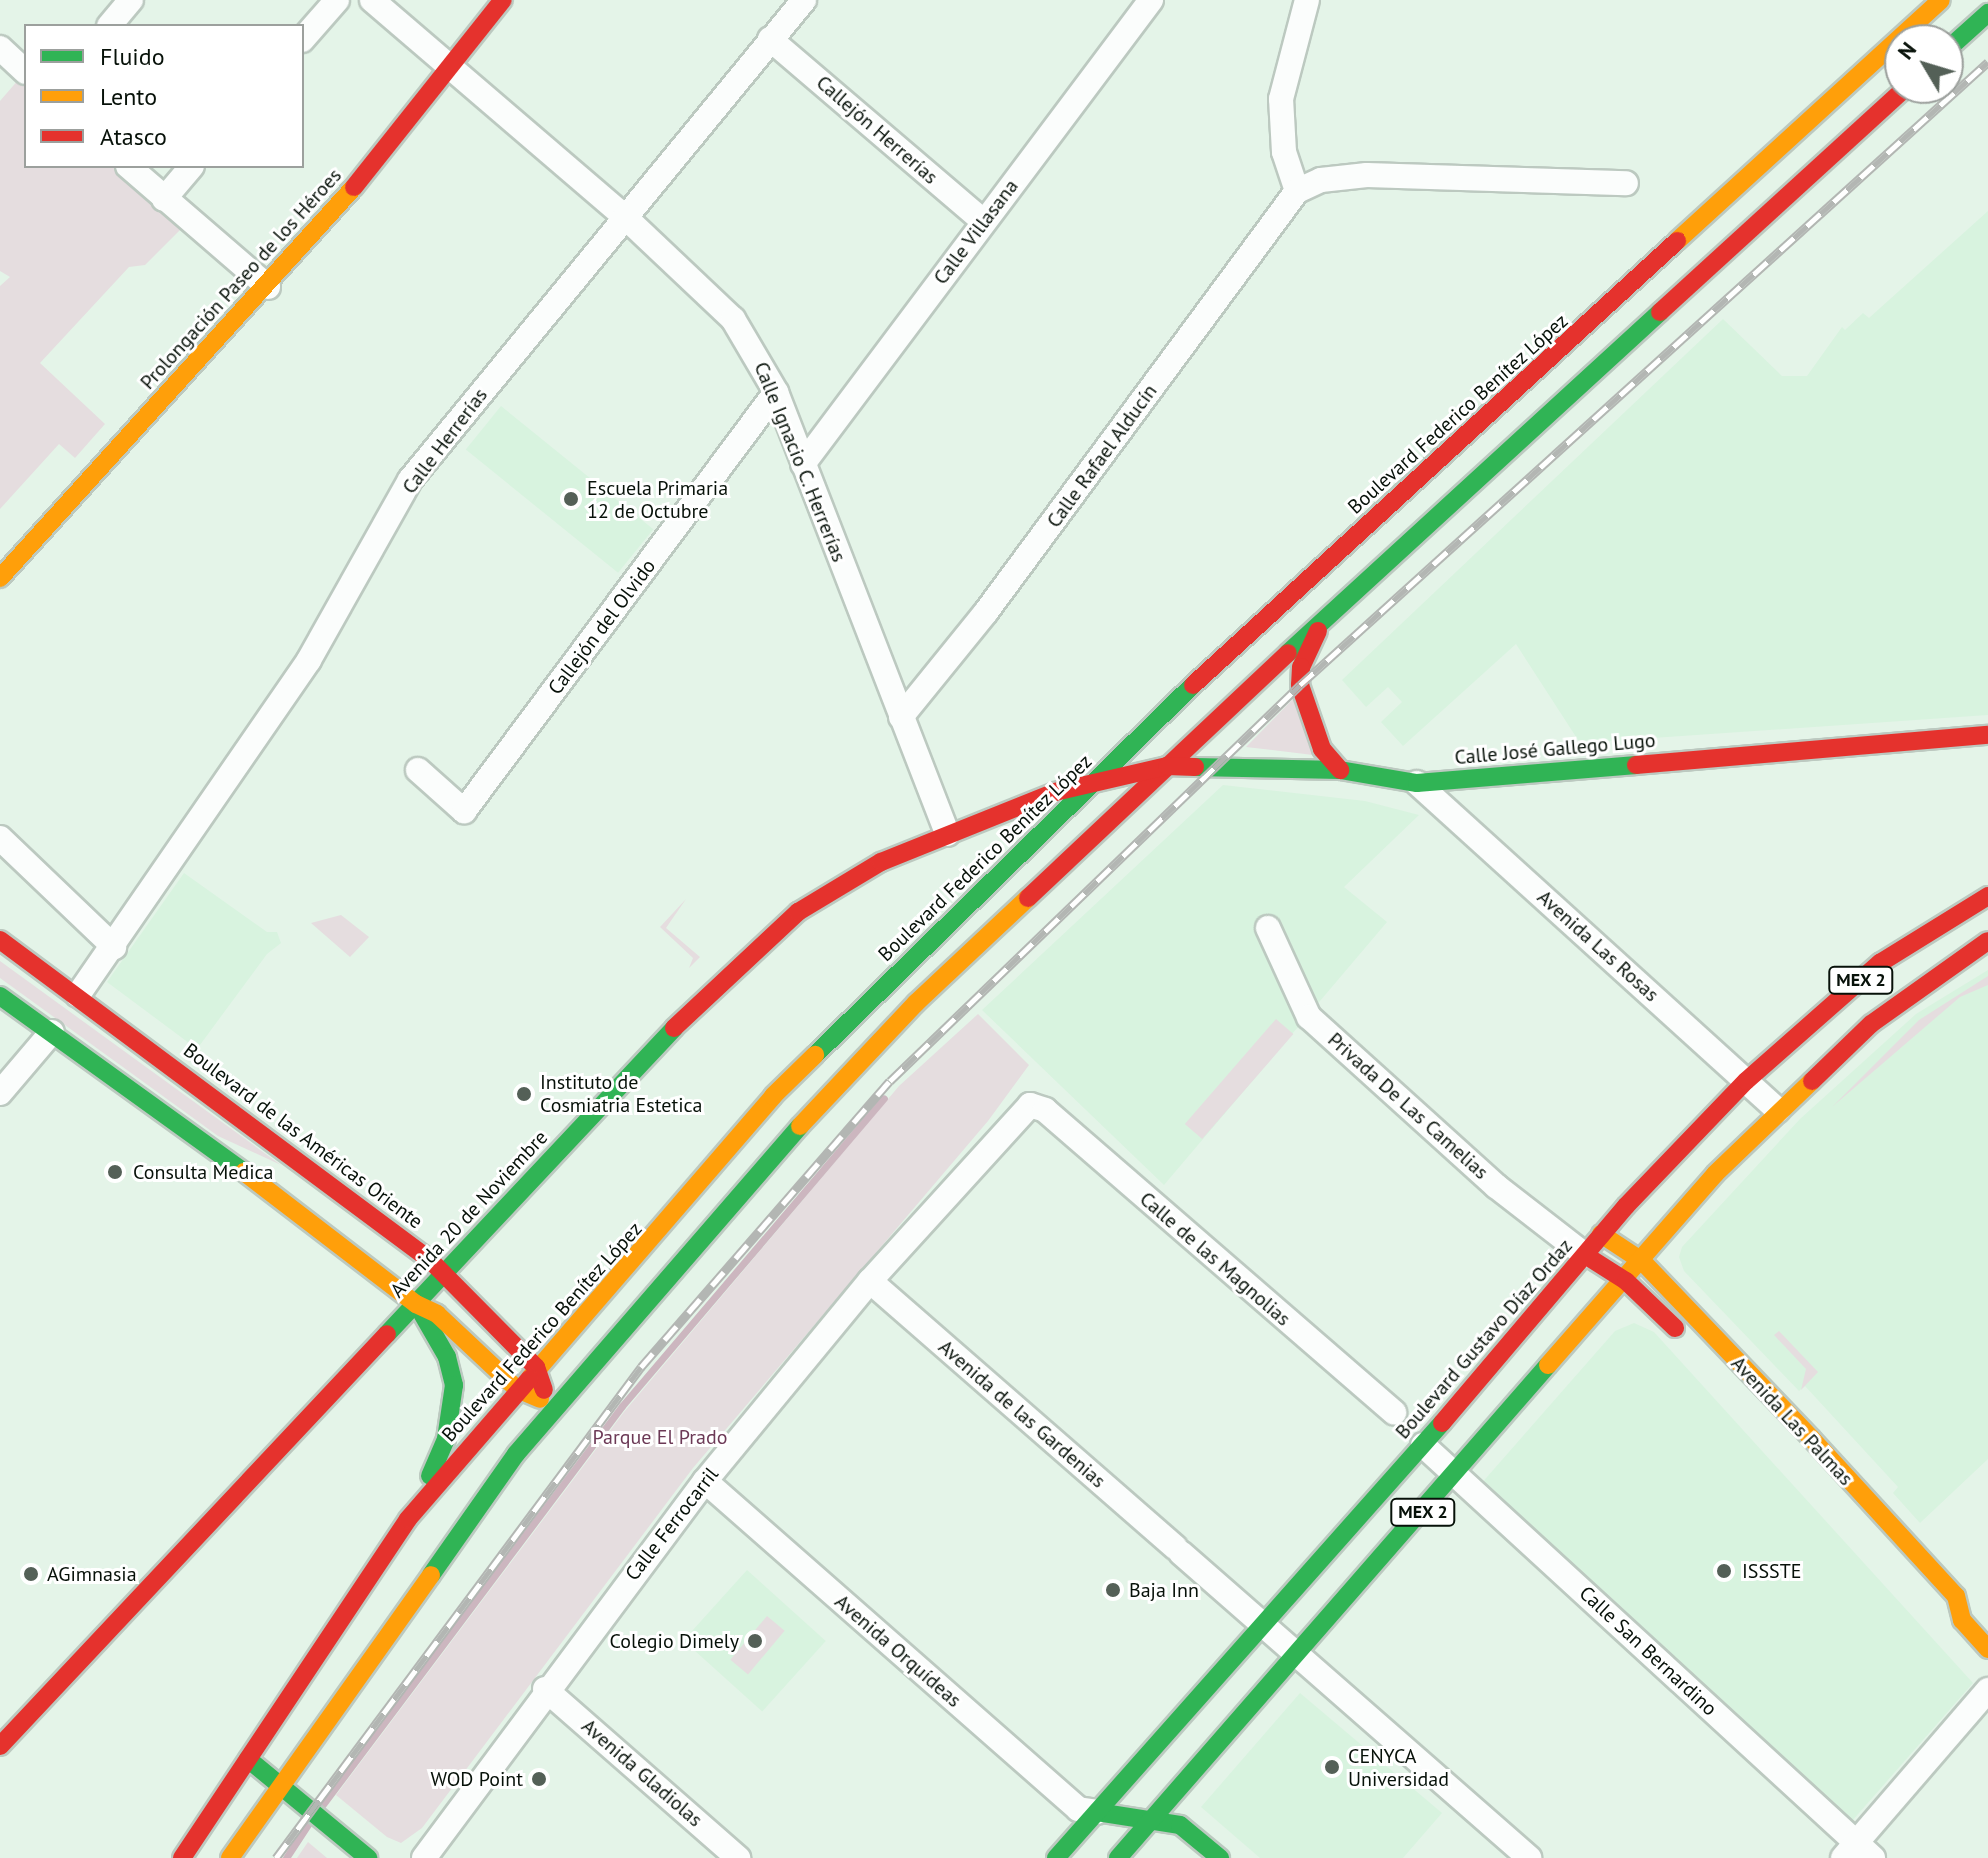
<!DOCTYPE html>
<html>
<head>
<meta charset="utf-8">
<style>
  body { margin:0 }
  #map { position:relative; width:1988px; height:1858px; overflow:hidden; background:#e4f4e8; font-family:"PT Sans",sans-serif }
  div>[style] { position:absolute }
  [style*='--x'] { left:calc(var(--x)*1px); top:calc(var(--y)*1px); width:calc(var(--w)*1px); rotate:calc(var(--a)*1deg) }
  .built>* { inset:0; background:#d8f3df; transform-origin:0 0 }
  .green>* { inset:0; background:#e5dddf; transform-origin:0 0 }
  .stream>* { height:7px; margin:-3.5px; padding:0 3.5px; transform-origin:3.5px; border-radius:3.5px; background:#ccb6bf }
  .roads { filter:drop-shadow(2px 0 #bcc9c0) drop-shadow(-2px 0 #bcc9c0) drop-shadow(0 2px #bcc9c0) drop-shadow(0 -2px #bcc9c0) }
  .street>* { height:24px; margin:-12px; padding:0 12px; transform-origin:12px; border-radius:12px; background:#fbfdfc }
  .fast>* { height:18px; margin:-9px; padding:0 9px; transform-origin:9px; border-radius:9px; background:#30b455 }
  .slow>* { height:18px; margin:-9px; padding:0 9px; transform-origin:9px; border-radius:9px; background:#ff9f0a }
  .jam>* { height:18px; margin:-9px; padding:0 9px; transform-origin:9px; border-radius:9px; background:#e5322d }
  .rail>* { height:9px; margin-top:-4.5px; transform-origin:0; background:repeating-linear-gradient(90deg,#fff 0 18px,#b3b6b3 0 36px); box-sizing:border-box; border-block:2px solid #b3b6b3 }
  .dots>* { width:22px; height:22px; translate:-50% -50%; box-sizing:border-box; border:4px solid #fff; border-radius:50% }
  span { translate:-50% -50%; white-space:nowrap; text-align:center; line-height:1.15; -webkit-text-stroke:6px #fff; paint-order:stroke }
  .shield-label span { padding:2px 6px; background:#fff; border:2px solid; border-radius:6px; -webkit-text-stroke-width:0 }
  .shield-label { font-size:18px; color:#071109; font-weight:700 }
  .street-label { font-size:20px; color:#071109 }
  .poi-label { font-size:20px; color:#071109 }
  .left { translate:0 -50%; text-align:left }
  .right { translate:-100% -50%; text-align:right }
  .park-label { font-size:20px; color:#6c3956 }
  .legend { position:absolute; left:24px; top:24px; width:280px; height:144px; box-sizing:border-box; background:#fff; border:2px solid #9ca09d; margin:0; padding:10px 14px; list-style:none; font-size:24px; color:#071109 }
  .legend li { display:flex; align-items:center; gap:16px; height:40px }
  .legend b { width:40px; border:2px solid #9ca09d }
  .north { position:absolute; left:1884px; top:24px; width:80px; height:80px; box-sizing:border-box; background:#fff; border:2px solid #9ca09d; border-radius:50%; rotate:308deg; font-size:22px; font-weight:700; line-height:32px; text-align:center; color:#071109 }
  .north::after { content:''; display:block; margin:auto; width:28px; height:36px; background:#546057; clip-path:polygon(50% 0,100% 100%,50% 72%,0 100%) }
</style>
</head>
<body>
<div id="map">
  <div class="built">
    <div style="clip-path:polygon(1988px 211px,1988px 715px,1580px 743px,1516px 644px,1403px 746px,1381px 722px,1402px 702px,1388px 687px,1366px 707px,1342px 680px,1723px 319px,1782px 376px,1807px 376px,1842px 327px,1845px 330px,1863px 313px,1869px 318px)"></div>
    <div style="left:501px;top:406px;width:196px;height:56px;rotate:39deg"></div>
    <div style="clip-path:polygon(1223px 785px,1365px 801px,1419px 815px,1344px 887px,1387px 922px,1164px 1185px,982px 1010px)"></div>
    <div style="clip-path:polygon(184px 873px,267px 932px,277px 932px,281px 943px,267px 954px,197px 1049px,107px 982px)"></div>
    <div style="clip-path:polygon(1988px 970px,1988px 1459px,1920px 1523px,1893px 1493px,1898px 1487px,1805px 1386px,1799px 1391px,1684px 1271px,1679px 1257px,1682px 1247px,1800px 1119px,1916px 1014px)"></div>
    <div style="clip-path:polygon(1634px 1323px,1654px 1332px,1973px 1683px,1852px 1821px,1480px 1485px,1615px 1331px)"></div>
    <div style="left:747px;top:1570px;width:106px;height:95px;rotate:42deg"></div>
    <div style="clip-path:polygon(1300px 1693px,1442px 1813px,1403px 1858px,1260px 1858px,1201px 1807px)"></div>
  </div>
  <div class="green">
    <div style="clip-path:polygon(19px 79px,26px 86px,26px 166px,112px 166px,180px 230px,145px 265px,129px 267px,40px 363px,105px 424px,75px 458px,59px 444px,0 509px,0 286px,10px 277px,0 271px,0 101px)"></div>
    <div style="clip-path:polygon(1297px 695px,1313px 755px,1246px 747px)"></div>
    <div style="clip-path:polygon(686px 899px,666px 928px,700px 957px,689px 968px,693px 958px,660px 927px)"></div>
    <div style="clip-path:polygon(341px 915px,369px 937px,350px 957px,311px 923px)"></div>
    <div style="clip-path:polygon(0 961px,281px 1165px,218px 1136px,0 978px)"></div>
    <div style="clip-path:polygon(1988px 976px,1988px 985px,1960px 997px,1832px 1107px,1919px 1020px)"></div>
    <div style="clip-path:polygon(978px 1014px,1029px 1065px,988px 1121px,693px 1468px,422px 1828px,401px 1843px,387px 1837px,336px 1795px,624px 1412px,899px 1086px)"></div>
    <div style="left:1276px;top:1019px;width:23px;height:139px;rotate:41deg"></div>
    <div style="clip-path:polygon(1779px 1331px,1818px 1372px,1801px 1390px,1806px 1369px,1774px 1335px)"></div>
    <div style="left:767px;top:1616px;width:23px;height:57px;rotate:40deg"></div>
    <div style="clip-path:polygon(308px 1842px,327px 1858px,297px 1858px)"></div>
  </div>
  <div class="stream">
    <div style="--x:321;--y:1807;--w:501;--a:-53.11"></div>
    <div style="--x:622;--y:1406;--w:404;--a:-49.6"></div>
    <div style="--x:286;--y:1858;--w:42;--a:-56.7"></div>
  </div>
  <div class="roads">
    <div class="street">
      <div style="--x:372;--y:0;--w:333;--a:40.6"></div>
      <div style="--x:625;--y:217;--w:149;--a:43.4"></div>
      <div style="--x:733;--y:319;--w:85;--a:59.5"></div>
      <div style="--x:776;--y:392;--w:474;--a:68.8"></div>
      <div style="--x:109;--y:26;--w:34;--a:-50"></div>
      <div style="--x:770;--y:39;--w:280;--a:40.5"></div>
      <div style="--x:302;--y:40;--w:53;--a:-48.8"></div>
      <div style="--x:0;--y:48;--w:35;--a:43"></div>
      <div style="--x:128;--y:166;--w:185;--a:40.8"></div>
      <div style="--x:1297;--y:191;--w:41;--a:-108.4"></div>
      <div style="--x:1284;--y:152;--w:53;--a:-93.2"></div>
      <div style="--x:1281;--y:99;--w:102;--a:-75.3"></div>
      <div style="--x:164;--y:199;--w:43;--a:-49.7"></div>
      <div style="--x:803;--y:464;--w:580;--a:-53.13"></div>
      <div style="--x:901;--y:717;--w:135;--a:-51"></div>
      <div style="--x:986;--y:612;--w:523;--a:-53.55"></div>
      <div style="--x:1297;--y:191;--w:26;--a:-25"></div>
      <div style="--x:1321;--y:180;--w:46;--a:-6.2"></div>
      <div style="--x:1367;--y:175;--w:259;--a:1.8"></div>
      <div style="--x:418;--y:770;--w:62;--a:41.7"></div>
      <div style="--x:464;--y:811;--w:522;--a:-53.33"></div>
      <div style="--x:1417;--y:783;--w:487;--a:42.2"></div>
      <div style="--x:0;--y:838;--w:158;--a:43.7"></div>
      <div style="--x:1268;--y:928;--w:98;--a:65.3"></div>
      <div style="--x:1309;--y:1017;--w:252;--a:42.1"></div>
      <div style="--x:1496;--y:1186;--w:113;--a:37.8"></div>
      <div style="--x:78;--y:995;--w:407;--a:-55.4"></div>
      <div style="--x:309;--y:660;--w:206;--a:-60.7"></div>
      <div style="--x:410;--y:480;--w:621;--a:-50.62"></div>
      <div style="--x:0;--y:1093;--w:80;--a:-49.6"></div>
      <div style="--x:870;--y:1281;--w:405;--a:41.1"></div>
      <div style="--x:1423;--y:1445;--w:611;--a:42.55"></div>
      <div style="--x:705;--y:1481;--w:497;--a:41.3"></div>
      <div style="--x:1078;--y:1809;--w:19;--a:9"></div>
      <div style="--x:1181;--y:1553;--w:463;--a:41.2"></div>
      <div style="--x:545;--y:1689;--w:257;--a:41.2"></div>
      <div style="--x:424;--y:1858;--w:470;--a:-53.3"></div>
      <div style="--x:705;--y:1481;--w:259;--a:-50.5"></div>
      <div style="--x:870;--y:1281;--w:238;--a:-47.7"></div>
      <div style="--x:1030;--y:1105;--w:16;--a:18"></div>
      <div style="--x:1045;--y:1110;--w:462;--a:40.9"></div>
      <div style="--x:1843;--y:1858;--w:222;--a:-49.2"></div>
    </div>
    <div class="fast">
      <div style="--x:1948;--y:49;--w:54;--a:-42"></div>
      <div style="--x:1288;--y:653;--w:505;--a:-42.51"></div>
      <div style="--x:1195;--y:767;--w:145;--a:1.2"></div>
      <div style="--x:1340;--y:770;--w:78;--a:9.6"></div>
      <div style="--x:1417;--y:783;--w:220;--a:-4.7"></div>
      <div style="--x:0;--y:996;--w:301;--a:35.8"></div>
      <div style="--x:815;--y:1055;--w:529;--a:-44.39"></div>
      <div style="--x:420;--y:1310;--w:54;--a:60.1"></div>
      <div style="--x:447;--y:1357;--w:29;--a:76"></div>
      <div style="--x:454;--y:1385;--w:55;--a:98.4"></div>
      <div style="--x:446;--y:1439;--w:40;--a:113.4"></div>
      <div style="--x:387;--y:1334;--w:420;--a:-46.8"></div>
      <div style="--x:431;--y:1575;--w:148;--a:-54.9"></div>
      <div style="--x:516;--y:1454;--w:434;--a:-49.1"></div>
      <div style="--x:248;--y:1759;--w:156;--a:39.5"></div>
      <div style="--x:1097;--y:1812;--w:84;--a:8.9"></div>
      <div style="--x:1180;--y:1825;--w:52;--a:39.5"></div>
      <div style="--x:1056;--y:1858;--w:582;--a:-48.42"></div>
      <div style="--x:1118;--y:1858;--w:654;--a:-48.9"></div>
    </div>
    <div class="slow">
      <div style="--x:1677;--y:241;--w:357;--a:-42.4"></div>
      <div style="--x:0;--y:578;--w:527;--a:-47.84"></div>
      <div style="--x:800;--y:1126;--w:169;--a:-46.7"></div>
      <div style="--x:916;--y:1003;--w:154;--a:-43.2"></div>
      <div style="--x:244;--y:1172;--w:217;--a:37.5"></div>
      <div style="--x:416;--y:1304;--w:23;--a:25"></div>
      <div style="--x:437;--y:1314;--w:110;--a:43.2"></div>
      <div style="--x:517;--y:1389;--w:25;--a:23"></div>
      <div style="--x:1601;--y:1234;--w:49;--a:33.4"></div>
      <div style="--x:1642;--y:1261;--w:245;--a:46.3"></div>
      <div style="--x:1811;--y:1438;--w:214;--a:47.5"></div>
      <div style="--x:1956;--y:1596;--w:25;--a:76"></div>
      <div style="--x:1962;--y:1620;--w:39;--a:48"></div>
      <div style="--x:1548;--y:1365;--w:254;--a:-48.8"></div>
      <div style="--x:1715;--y:1174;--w:134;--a:-43.8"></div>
      <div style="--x:530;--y:1378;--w:372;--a:-49.2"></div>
      <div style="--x:773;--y:1096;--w:59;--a:-44.3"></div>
      <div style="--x:230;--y:1858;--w:347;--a:-54.6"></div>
    </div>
    <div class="jam">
      <div style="--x:354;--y:187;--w:239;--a:-51.5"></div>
      <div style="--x:1660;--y:312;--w:332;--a:-42.4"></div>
      <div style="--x:1318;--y:631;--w:40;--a:115"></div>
      <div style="--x:1301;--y:667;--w:18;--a:93"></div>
      <div style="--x:1300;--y:685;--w:68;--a:71"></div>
      <div style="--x:1322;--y:749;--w:28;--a:49"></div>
      <div style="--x:1193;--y:685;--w:657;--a:-42.53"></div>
      <div style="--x:1636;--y:765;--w:353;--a:-4.9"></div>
      <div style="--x:1028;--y:898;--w:357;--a:-43.3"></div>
      <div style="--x:0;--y:940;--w:536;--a:36.66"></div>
      <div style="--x:430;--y:1260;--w:151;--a:45.3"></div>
      <div style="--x:536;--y:1367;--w:24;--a:71"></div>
      <div style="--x:674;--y:1028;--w:170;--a:-43.1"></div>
      <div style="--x:798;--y:912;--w:97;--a:-31.1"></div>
      <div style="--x:881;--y:862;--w:188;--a:-21.9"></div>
      <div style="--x:1055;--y:792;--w:115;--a:-13.1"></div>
      <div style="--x:1167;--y:766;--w:28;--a:2"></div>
      <div style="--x:1812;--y:1081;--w:82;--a:-44"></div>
      <div style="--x:1871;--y:1024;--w:143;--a:-35.4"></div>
      <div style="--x:1585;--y:1255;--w:49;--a:32.4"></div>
      <div style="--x:1626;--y:1281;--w:68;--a:43.8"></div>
      <div style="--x:1442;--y:1423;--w:285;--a:-49.7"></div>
      <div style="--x:1626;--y:1206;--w:173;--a:-46.2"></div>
      <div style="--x:1746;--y:1081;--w:179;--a:-41.4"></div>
      <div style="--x:1880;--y:963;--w:127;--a:-31.8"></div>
      <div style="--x:0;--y:1746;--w:565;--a:-46.79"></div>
      <div style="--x:182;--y:1858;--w:407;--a:-56.3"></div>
      <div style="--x:408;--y:1519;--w:186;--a:-49.1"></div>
    </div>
  </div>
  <div class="rail">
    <div style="--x:276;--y:1858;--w:612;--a:-53.37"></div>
    <div style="--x:641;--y:1367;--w:379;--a:-49"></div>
    <div style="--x:890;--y:1081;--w:570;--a:-44"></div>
    <div style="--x:1300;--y:685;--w:928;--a:-42.16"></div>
  </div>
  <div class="dots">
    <div style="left:571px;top:499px;background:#546057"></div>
    <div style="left:524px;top:1094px;background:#546057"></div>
    <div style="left:115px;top:1172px;background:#546057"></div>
    <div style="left:1724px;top:1571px;background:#546057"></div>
    <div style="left:31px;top:1574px;background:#546057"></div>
    <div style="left:1113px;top:1590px;background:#546057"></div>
    <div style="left:755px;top:1641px;background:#546057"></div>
    <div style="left:1332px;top:1767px;background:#546057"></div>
    <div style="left:539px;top:1779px;background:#546057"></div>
  </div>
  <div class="shield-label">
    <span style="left:1861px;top:980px">MEX 2</span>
    <span style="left:1423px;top:1512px">MEX 2</span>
  </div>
  <div class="street-label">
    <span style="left:877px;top:130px;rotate:41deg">Callejón Herrerías</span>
    <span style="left:976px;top:232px;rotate:-53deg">Calle Villasana</span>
    <span style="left:241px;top:279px;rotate:-48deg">Prolongación Paseo de los Héroes</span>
    <span style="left:1458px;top:414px;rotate:-42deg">Boulevard Federico Benítez López</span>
    <span style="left:445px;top:441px;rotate:-53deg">Calle Herrerías</span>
    <span style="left:1102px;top:456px;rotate:-54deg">Calle Rafael Alducín</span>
    <span style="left:800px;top:462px;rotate:68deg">Calle Ignacio C. Herrerías</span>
    <span style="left:602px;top:627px;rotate:-53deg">Callejón del Olvido</span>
    <span style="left:1555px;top:749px;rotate:-5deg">Calle José Gallego Lugo</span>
    <span style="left:985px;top:858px;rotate:-44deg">Boulevard Federico Benítez López</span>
    <span style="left:1598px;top:946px;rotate:42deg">Avenida Las Rosas</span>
    <span style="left:1408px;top:1106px;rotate:42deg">Privada De Las Camelias</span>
    <span style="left:303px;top:1136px;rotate:37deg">Boulevard de las Américas Oriente</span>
    <span style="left:469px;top:1214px;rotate:-47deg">Avenida 20 de Noviembre</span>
    <span style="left:1215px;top:1259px;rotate:41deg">Calle de las Magnolias</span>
    <span style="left:542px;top:1332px;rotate:-48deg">Boulevard Federico Benítez López</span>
    <span style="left:1484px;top:1339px;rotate:-49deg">Boulevard Gustavo Díaz Ordaz</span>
    <span style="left:1022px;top:1414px;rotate:41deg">Avenida de las Gardenias</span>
    <span style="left:1792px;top:1421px;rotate:47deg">Avenida Las Palmas</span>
    <span style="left:672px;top:1524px;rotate:-52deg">Calle Ferrocarril</span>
    <span style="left:898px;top:1651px;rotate:41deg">Avenida Orquídeas</span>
    <span style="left:1648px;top:1651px;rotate:43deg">Calle San Bernardino</span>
    <span style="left:642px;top:1773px;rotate:41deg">Avenida Gladiolas</span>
  </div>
  <div class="poi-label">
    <span class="left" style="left:587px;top:500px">Escuela Primaria<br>12 de Octubre</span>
    <span class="left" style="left:540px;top:1094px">Instituto de<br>Cosmiatria Estetica</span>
    <span class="left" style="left:133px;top:1172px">Consulta Medica</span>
    <span class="left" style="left:1742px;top:1571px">ISSSTE</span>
    <span class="left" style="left:47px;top:1574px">AGimnasia</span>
    <span class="left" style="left:1129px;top:1590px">Baja Inn</span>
    <span class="right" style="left:739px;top:1641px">Colegio Dimely</span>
    <span class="left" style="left:1348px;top:1768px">CENYCA<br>Universidad</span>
    <span class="right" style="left:523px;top:1779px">WOD Point</span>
  </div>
  <div class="park-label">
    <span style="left:660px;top:1437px">Parque El Prado</span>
  </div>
  <ul class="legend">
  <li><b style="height:10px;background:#30b455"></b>Fluido</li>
  <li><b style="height:10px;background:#ff9f0a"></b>Lento</li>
  <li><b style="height:10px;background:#e5322d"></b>Atasco</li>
  </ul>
  <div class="north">N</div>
</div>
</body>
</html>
